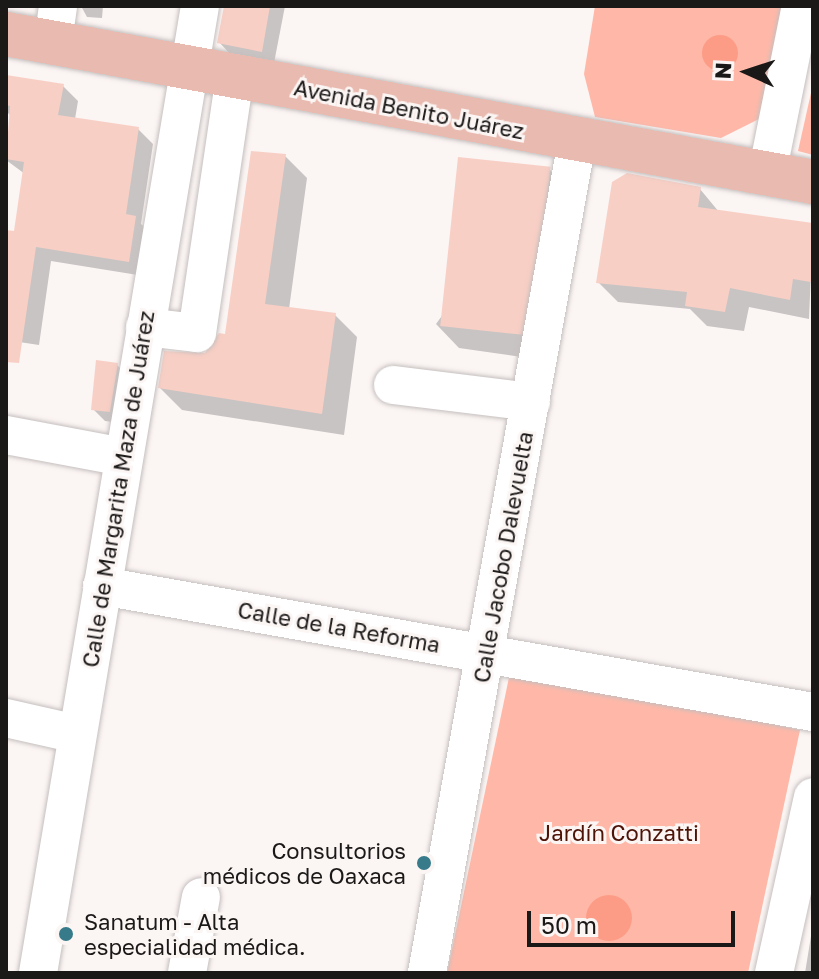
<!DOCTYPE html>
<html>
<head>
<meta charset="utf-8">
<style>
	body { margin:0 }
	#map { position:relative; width:819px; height:979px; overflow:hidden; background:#fbf5f4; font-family:"Golos Text",sans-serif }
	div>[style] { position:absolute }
	.green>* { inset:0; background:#ffb8a8 }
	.water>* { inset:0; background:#fd9c86 }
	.round { border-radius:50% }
	.shadow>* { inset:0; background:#0003 }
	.building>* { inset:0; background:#f8cfc5; transform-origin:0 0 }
	.roads { filter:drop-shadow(0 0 2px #c5bfbe) drop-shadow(0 0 2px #c5bfbe) }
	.minor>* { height:38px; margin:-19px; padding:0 19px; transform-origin:19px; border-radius:19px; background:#fff }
	.major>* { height:44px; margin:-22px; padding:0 22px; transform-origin:22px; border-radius:22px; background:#e9baaf }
	.dots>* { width:22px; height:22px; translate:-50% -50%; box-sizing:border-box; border:4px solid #fbf5f4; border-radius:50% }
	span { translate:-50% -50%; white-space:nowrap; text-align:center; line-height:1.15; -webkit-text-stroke:6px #fbf5f4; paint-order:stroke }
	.street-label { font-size:22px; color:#1b1918 }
	.park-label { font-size:22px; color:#4e1307 }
	.poi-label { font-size:22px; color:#1b1918 }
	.right { translate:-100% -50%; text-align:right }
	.left { translate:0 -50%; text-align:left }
	.frame { position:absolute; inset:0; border:8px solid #1b1918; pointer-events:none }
	.north { position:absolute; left:707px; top:32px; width:80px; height:80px; -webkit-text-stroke:6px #fbf5f4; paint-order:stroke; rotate:273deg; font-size:22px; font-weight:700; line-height:32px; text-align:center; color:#1b1918 }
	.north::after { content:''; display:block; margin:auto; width:28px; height:36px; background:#1b1918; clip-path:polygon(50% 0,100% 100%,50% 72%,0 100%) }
	.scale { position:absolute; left:527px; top:911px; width:208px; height:36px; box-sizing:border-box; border:4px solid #1b1918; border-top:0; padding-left:10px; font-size:24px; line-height:28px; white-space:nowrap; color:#1b1918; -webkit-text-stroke:6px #fbf5f4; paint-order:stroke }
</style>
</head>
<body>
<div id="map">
	<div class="green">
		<div style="clip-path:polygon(595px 6px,786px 6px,765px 116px,721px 138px,595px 117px,584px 74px)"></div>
		<div style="clip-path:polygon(813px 84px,813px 155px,798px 151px)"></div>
		<div style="clip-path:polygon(511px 668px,800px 730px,748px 973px,447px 973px)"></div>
	</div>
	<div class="water">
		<div class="round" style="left:702px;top:35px;width:36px;height:36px"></div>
		<div class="round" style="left:586px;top:895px;width:46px;height:46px"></div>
	</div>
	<div class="shadow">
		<div style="clip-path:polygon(81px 6px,103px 6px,102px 18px,87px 17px)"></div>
		<div style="clip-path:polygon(227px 6px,285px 6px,274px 63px,231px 55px,219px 42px)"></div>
		<div style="clip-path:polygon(6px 77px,63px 86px,78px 101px,75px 119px,138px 129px,153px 144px,141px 224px,151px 233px,144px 276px,51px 261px,39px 345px,6px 340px,6px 232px,16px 233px,25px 174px,6px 160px,11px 116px,6px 111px)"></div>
		<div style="clip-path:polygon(285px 156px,307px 178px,289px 309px,335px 315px,357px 337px,344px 435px,182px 410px,160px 388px,227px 336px)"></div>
		<div style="clip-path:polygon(549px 169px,572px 193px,542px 360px,459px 348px,436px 324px)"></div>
		<div style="clip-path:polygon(700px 189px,719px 212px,813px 225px,809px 319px,749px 307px,744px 331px,707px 326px,690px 309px,618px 302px,598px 282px)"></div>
		<div style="clip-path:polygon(117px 365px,129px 377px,122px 423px,105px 421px,93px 409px)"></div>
		<div style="clip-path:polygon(811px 936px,813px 973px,805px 973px)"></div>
	</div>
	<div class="building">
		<div style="clip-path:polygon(224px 6px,270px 6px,262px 52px,217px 43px)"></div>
		<div style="clip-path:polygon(6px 75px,64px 84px,58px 115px,139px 127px,126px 214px,136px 216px,129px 262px,36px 247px,19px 363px,6px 362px,6px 230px,14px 231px,24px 162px,6px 159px,10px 106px,6px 105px)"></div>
		<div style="clip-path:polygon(251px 151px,286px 154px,265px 304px,336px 313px,322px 414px,158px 388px,164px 351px,205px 353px,219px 333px,225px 334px)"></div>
		<div style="left:458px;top:157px;width:93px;height:170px;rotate:6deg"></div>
		<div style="clip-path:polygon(627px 173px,701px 187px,698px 207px,813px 223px,811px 282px,793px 279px,790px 300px,730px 288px,725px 312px,685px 306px,687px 292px,596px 283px,612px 182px)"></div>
		<div style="clip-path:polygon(96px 360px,118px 363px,110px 412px,91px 410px)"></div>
	</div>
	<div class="roads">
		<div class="minor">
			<div style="left:53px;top:42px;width:36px;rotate:-82deg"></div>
			<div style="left:767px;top:174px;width:171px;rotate:-78.6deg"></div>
			<div style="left:145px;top:327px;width:52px;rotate:6.6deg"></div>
			<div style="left:197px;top:333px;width:260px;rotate:-81.6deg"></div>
			<div style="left:393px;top:385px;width:139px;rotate:7deg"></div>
			<div style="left:6px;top:435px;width:119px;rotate:10.6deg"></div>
			<div style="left:102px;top:586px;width:722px;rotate:10.05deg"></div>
			<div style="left:6px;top:718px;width:73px;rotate:12.7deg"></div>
			<div style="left:38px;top:973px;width:980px;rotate:-80.49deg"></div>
			<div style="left:187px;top:973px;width:77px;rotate:-79.6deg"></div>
			<div style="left:427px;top:973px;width:845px;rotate:-79.78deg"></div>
			<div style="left:774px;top:973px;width:180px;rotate:-77.5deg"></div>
		</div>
		<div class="major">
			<div style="left:6px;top:34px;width:820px;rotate:10.39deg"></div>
		</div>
	</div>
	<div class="dots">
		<div style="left:424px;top:863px;background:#377b8a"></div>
		<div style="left:66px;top:934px;background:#377b8a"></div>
	</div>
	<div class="street-label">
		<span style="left:409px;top:109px;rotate:11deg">Avenida Benito Juárez</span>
		<span style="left:118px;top:489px;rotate:-81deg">Calle de Margarita Maza de Juárez</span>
		<span style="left:503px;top:557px;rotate:-80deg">Calle Jacobo Dalevuelta</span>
		<span style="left:339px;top:627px;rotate:10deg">Calle de la Reforma</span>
	</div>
	<div class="park-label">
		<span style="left:619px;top:833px">Jardín Conzatti</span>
	</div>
	<div class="poi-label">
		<span class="right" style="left:406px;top:863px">Consultorios<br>médicos de Oaxaca</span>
		<span class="left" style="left:84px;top:934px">Sanatum - Alta<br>especialidad médica.</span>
	</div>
	<div class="frame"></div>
	<div class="north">N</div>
	<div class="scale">50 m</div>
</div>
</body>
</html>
